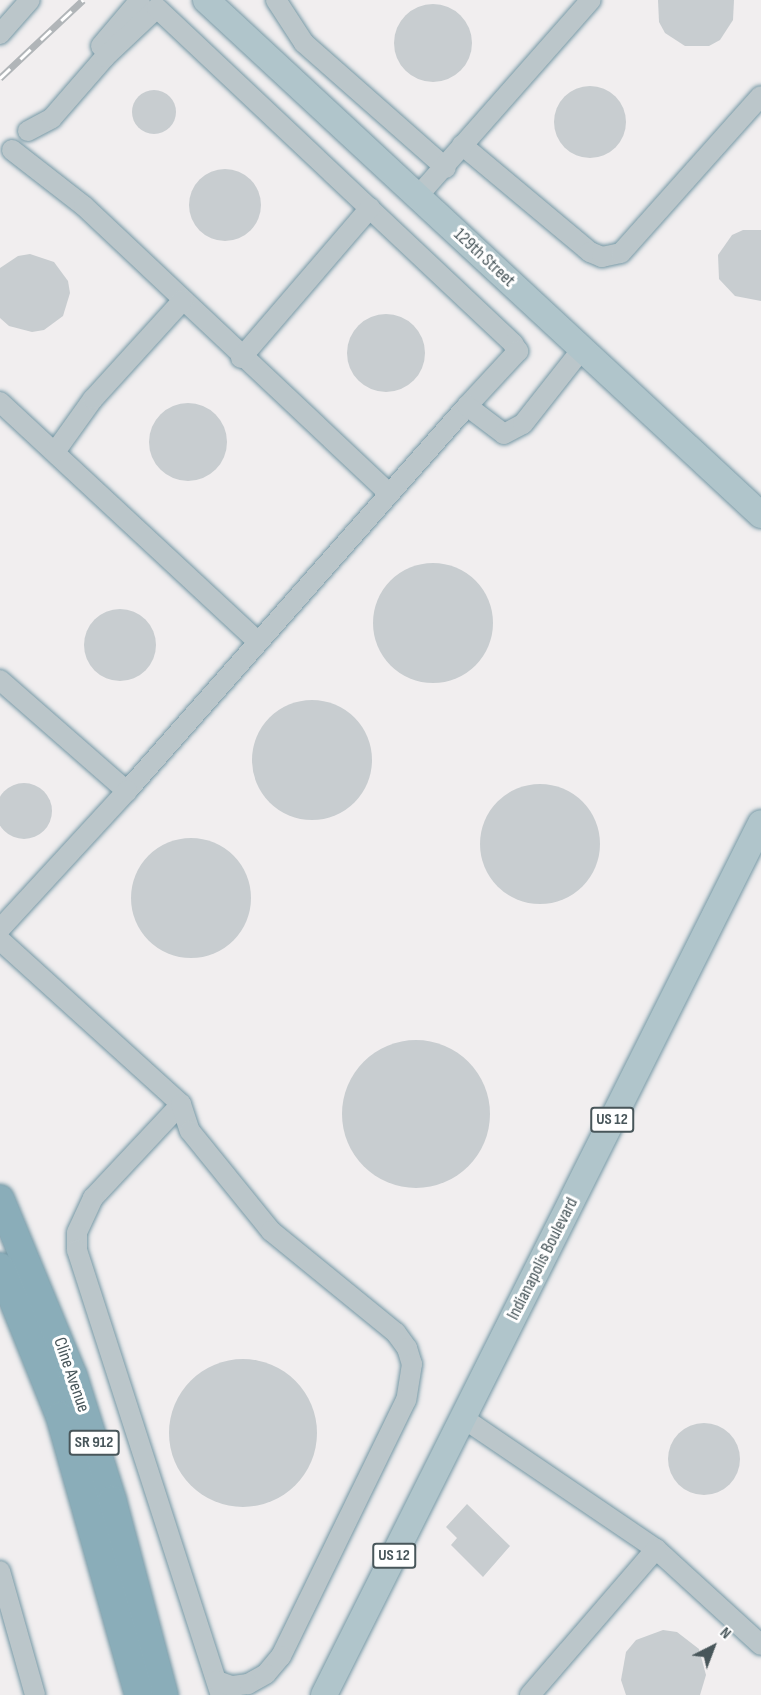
<!DOCTYPE html>
<html>
<head>
<meta charset="utf-8">
<style>
	body { margin:0 }
	#map { position:relative; width:761px; height:1695px; overflow:hidden; background:#f1eeef; font-family:"Sofia Sans Condensed",sans-serif }
	div>[style] { position:absolute }
	.building>* { inset:0; background:#c8cdd0 }
	.round { border-radius:50% }
	.roads { filter:drop-shadow(0 0 2px #7598a5) drop-shadow(0 0 2px #7598a5) }
	.minor>* { height:20px; margin:-10px; padding:0 10px; transform-origin:10px; border-radius:10px; background:#bbc6ca }
	.major>* { height:26px; margin:-13px; padding:0 13px; transform-origin:13px; border-radius:13px; background:#b0c5cb }
	.highway>* { height:28px; margin:-14px; padding:0 14px; transform-origin:14px; border-radius:14px; background:#8aadb9 }
	.rail>* { height:7px; margin-top:-3.5px; transform-origin:0; background:repeating-linear-gradient(90deg,#fff 0 14px,#b1b5b8 0 28px); box-sizing:border-box; border-block:2px solid #b1b5b8 }
	span { translate:-50% -50%; white-space:nowrap; text-align:center; line-height:1.15; -webkit-text-stroke:6px #fff; paint-order:stroke }
	.shield-label span { padding:2px 4px; background:#fff; border:2px solid; border-radius:4px; -webkit-text-stroke-width:0 }
	.shield-label { font-size:16px; color:#48565a; font-weight:700 }
	.street-label { font-size:18px; color:#48565a }
	.north { position:absolute; left:683px; top:1617px; width:60px; height:60px; -webkit-text-stroke:4px #fff; paint-order:stroke; rotate:42deg; font-size:16px; font-weight:700; line-height:24px; text-align:center; color:#48565a }
	.north::after { content:''; display:block; margin:auto; width:21px; height:27px; background:#48565a; clip-path:polygon(50% 0,100% 100%,50% 72%,0 100%) }
</style>
</head>
<body>
<div id="map">
	<div class="building">
		<div style="clip-path:polygon(658px 0,734px 0,733px 20px,720px 40px,709px 46px,685px 46px,665px 33px,659px 22px)"></div>
		<div class="round" style="left:394px;top:4px;width:78px;height:78px"></div>
		<div class="round" style="left:554px;top:86px;width:72px;height:72px"></div>
		<div class="round" style="left:132px;top:90px;width:44px;height:44px"></div>
		<div class="round" style="left:189px;top:169px;width:72px;height:72px"></div>
		<div style="clip-path:polygon(743px 230px,761px 230px,761px 301px,735px 296px,719px 279px,718px 255px,732px 235px)"></div>
		<div style="clip-path:polygon(30px 254px,54px 262px,68px 281px,70px 293px,63px 316px,44px 330px,32px 332px,9px 326px,0 318px,0 268px,18px 256px)"></div>
		<div class="round" style="left:347px;top:314px;width:78px;height:78px"></div>
		<div class="round" style="left:149px;top:403px;width:78px;height:78px"></div>
		<div class="round" style="left:373px;top:563px;width:120px;height:120px"></div>
		<div class="round" style="left:84px;top:609px;width:72px;height:72px"></div>
		<div class="round" style="left:252px;top:700px;width:120px;height:120px"></div>
		<div class="round" style="left:-4px;top:783px;width:56px;height:56px"></div>
		<div class="round" style="left:480px;top:784px;width:120px;height:120px"></div>
		<div class="round" style="left:131px;top:838px;width:120px;height:120px"></div>
		<div class="round" style="left:342px;top:1040px;width:148px;height:148px"></div>
		<div class="round" style="left:169px;top:1359px;width:148px;height:148px"></div>
		<div class="round" style="left:668px;top:1423px;width:72px;height:72px"></div>
		<div style="clip-path:polygon(467px 1504px,510px 1546px,483px 1577px,451px 1545px,457px 1538px,446px 1527px)"></div>
		<div style="clip-path:polygon(663px 1630px,677px 1632px,699px 1649px,706px 1675px,700px 1695px,626px 1695px,621px 1680px,626px 1652px,636px 1640px)"></div>
	</div>
	<div class="roads">
		<div class="minor">
			<div style="left:276px;top:0;width:51px;rotate:56.9deg"></div>
			<div style="left:304px;top:43px;width:189px;rotate:41.4deg"></div>
			<div style="left:0;top:34px;width:45px;rotate:-48.6deg"></div>
			<div style="left:101px;top:46px;width:60px;rotate:-49.7deg"></div>
			<div style="left:28px;top:131px;width:27px;rotate:-28deg"></div>
			<div style="left:52px;top:118px;width:81px;rotate:-49deg"></div>
			<div style="left:105px;top:57px;width:71px;rotate:-43.3deg"></div>
			<div style="left:157px;top:8px;width:490px;rotate:43.3deg"></div>
			<div style="left:513px;top:344px;width:9px;rotate:54deg"></div>
			<div style="left:518px;top:351px;width:75px;rotate:132.8deg"></div>
			<div style="left:462px;top:145px;width:167px;rotate:39.9deg"></div>
			<div style="left:590px;top:252px;width:13px;rotate:23deg"></div>
			<div style="left:602px;top:257px;width:19px;rotate:-12deg"></div>
			<div style="left:621px;top:253px;width:210px;rotate:-48.3deg"></div>
			<div style="left:12px;top:150px;width:91px;rotate:37.9deg"></div>
			<div style="left:84px;top:206px;width:419px;rotate:43.3deg"></div>
			<div style="left:418px;top:196px;width:261px;rotate:-48.6deg"></div>
			<div style="left:241px;top:358px;width:198px;rotate:-49.3deg"></div>
			<div style="left:0;top:402px;width:352px;rotate:42.9deg"></div>
			<div style="left:55px;top:452px;width:65px;rotate:-54.4deg"></div>
			<div style="left:93px;top:399px;width:134px;rotate:-47.7deg"></div>
			<div style="left:0;top:680px;width:169px;rotate:41.2deg"></div>
			<div style="left:127px;top:791px;width:514px;rotate:-48.55deg"></div>
			<div style="left:467px;top:406px;width:46px;rotate:37.1deg"></div>
			<div style="left:504px;top:434px;width:21px;rotate:-28deg"></div>
			<div style="left:523px;top:424px;width:95px;rotate:-51.8deg"></div>
			<div style="left:0;top:929px;width:188px;rotate:-47.4deg"></div>
			<div style="left:0;top:940px;width:244px;rotate:42.2deg"></div>
			<div style="left:181px;top:1104px;width:129px;rotate:133.1deg"></div>
			<div style="left:93px;top:1198px;width:38px;rotate:115deg"></div>
			<div style="left:77px;top:1233px;width:17px;rotate:90deg"></div>
			<div style="left:77px;top:1250px;width:468px;rotate:72.1deg"></div>
			<div style="left:181px;top:1104px;width:28px;rotate:72deg"></div>
			<div style="left:190px;top:1131px;width:129px;rotate:51deg"></div>
			<div style="left:271px;top:1231px;width:161px;rotate:39.2deg"></div>
			<div style="left:396px;top:1333px;width:19px;rotate:54deg"></div>
			<div style="left:407px;top:1348px;width:17px;rotate:73deg"></div>
			<div style="left:412px;top:1364px;width:36px;rotate:99deg"></div>
			<div style="left:406px;top:1400px;width:285px;rotate:116deg"></div>
			<div style="left:281px;top:1656px;width:23px;rotate:130deg"></div>
			<div style="left:266px;top:1674px;width:21px;rotate:151deg"></div>
			<div style="left:248px;top:1684px;width:17px;rotate:173deg"></div>
			<div style="left:231px;top:1686px;width:15px;rotate:-160deg"></div>
			<div style="left:463px;top:1418px;width:233px;rotate:34.2deg"></div>
			<div style="left:656px;top:1549px;width:142px;rotate:42.4deg"></div>
			<div style="left:0;top:1571px;width:129px;rotate:74.2deg"></div>
			<div style="left:530px;top:1695px;width:193px;rotate:-49.2deg"></div>
		</div>
		<div class="major">
			<div style="left:206px;top:0;width:757px;rotate:42.86deg"></div>
			<div style="left:324px;top:1695px;width:975px;rotate:-63.38deg"></div>
		</div>
		<div class="highway">
			<div style="left:0;top:1199px;width:191px;rotate:67.6deg"></div>
			<div style="left:73px;top:1376px;width:130px;rotate:72.5deg"></div>
			<div style="left:112px;top:1500px;width:202px;rotate:75.1deg"></div>
			<div style="left:0;top:1267px;width:161px;rotate:68.1deg"></div>
			<div style="left:60px;top:1416px;width:290px;rotate:74.2deg"></div>
		</div>
	</div>
	<div class="rail">
		<div style="left:0;top:78px;width:114px;rotate:-43.2deg"></div>
	</div>
	<div class="shield-label">
		<span style="left:612px;top:1120px">US 12</span>
		<span style="left:94px;top:1443px">SR 912</span>
		<span style="left:394px;top:1556px">US 12</span>
	</div>
	<div class="street-label">
		<span style="left:484px;top:258px;rotate:43deg">129th Street</span>
		<span style="left:543px;top:1259px;rotate:-63deg">Indianapolis Boulevard</span>
		<span style="left:71px;top:1375px;rotate:71deg">Cline Avenue</span>
	</div>
	<div class="north">N</div>
</div>
</body>
</html>
